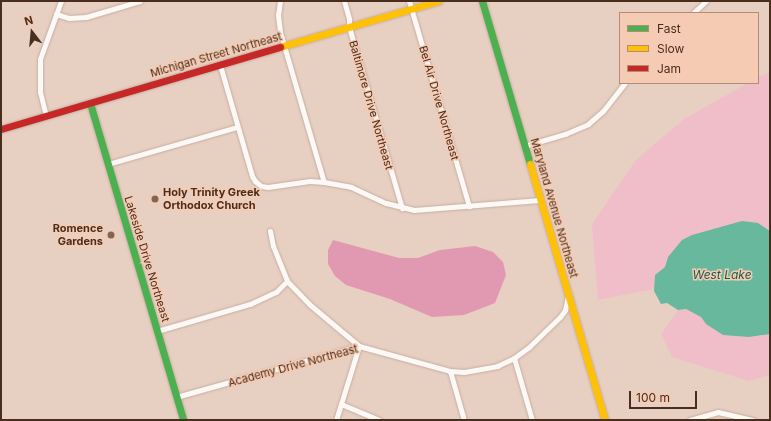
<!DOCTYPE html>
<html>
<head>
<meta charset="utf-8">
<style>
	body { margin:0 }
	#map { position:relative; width:771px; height:421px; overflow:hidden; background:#e7cfc2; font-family:Inter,sans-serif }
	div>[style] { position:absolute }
	.green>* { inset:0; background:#efbec9 }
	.forest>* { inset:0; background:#e099b0 }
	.water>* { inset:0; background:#67b89d }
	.roads { filter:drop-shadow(0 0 1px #c5aea0) drop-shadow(0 0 1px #c5aea0) }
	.street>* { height:5px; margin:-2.5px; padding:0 2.5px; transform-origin:2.5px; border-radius:2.5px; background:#fbf8f6 }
	.fast>* { height:7px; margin:-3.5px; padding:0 3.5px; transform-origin:3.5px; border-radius:3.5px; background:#4caf50 }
	.slow>* { height:7px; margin:-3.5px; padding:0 3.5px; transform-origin:3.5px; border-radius:3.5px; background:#ffc107 }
	.jam>* { height:7px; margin:-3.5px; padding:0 3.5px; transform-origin:3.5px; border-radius:3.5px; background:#c62828 }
	.dots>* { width:11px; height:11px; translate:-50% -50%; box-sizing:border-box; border:2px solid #f6cbb3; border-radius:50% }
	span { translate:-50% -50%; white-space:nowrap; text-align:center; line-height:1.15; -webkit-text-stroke:3px #f6cbb3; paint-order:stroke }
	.street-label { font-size:11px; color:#492d1d }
	.poi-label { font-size:11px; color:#492d1d; font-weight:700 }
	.left { translate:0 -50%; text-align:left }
	.right { translate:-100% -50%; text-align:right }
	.water-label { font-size:12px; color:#185a48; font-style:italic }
	.frame { position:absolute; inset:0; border:2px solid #492d1d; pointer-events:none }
	.legend { position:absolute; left:619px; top:12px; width:140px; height:72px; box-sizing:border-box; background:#f6cbb3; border:1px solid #b18c77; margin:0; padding:5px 7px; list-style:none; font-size:12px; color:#492d1d }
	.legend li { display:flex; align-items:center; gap:8px; height:20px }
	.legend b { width:20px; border:1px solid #b18c77 }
	.north { position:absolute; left:12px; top:12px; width:40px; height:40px; -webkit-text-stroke:3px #f6cbb3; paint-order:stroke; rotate:344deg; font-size:11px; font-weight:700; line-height:16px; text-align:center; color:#492d1d }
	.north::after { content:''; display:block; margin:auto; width:14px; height:18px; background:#492d1d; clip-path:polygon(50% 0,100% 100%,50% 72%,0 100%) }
	.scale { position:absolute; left:629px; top:391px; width:68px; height:18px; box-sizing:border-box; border:2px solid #492d1d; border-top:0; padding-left:5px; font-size:12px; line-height:14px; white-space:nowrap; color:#492d1d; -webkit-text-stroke:3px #f6cbb3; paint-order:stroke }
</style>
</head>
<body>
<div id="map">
	<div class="green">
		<div style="clip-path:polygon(770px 72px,770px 231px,758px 223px,682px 240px,668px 257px,665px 267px,655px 275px,654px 289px,598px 300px,592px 224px,636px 160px,684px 119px,748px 83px,758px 83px,758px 77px)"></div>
		<div style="clip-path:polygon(686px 309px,701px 317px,706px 324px,749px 337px,770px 334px,770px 375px,749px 381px,672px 357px,661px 334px,678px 310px)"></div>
	</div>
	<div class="forest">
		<div style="clip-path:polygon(333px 240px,399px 258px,418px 258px,440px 250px,475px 246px,493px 252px,503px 262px,506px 275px,495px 303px,464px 315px,432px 317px,390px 299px,346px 285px,335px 276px,328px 264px,328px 250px)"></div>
	</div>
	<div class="water">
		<div style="clip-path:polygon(742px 221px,758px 223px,770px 231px,770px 334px,749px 337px,723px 335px,706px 324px,701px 317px,686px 309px,678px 310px,667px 303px,661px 304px,654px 291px,655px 275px,665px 267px,668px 257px,682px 240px,692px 235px)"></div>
	</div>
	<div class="roads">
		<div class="street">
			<div style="left:280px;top:1px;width:14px;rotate:98deg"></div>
			<div style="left:278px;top:15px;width:17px;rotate:83deg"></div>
			<div style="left:280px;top:32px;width:156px;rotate:73.7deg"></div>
			<div style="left:344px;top:1px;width:19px;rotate:74deg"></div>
			<div style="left:349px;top:19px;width:8px;rotate:90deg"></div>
			<div style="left:349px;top:27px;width:189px;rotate:73.7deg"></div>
			<div style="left:409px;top:1px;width:214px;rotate:73.7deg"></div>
			<div style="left:693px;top:13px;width:18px;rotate:-43deg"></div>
			<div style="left:56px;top:14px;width:14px;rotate:17deg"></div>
			<div style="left:69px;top:18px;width:17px;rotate:-3deg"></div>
			<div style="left:86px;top:17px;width:56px;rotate:-16.5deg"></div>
			<div style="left:220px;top:65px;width:116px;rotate:73.9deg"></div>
			<div style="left:252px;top:176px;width:6px;rotate:59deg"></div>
			<div style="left:255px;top:181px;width:8px;rotate:40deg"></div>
			<div style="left:261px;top:186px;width:7px;rotate:8deg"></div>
			<div style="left:268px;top:187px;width:42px;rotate:-8.1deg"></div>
			<div style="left:310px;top:181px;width:14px;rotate:4deg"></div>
			<div style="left:324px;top:182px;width:27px;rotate:10deg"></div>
			<div style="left:351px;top:187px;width:38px;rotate:25deg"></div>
			<div style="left:386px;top:203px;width:29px;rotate:14deg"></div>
			<div style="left:414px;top:210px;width:126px;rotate:-4.5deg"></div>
			<div style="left:46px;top:116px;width:25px;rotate:-104deg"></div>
			<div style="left:40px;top:92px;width:33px;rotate:-90deg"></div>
			<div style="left:40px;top:59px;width:62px;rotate:-70.1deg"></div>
			<div style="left:524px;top:146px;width:43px;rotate:-16.3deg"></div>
			<div style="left:565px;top:134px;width:25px;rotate:-23deg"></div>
			<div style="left:588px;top:124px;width:20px;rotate:-41deg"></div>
			<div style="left:603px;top:111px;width:36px;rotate:-52deg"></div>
			<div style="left:108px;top:164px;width:134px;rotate:-16deg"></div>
			<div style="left:270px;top:231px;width:15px;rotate:79deg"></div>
			<div style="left:273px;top:246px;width:38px;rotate:68deg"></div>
			<div style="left:287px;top:281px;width:32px;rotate:46deg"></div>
			<div style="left:309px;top:304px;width:65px;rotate:40deg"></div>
			<div style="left:359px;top:346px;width:77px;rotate:107.3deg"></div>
			<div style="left:157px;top:331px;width:97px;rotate:-16.2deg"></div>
			<div style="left:250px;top:304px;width:29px;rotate:-25deg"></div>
			<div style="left:276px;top:292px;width:16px;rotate:-45deg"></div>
			<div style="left:514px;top:358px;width:65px;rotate:73.8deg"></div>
			<div style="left:450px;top:371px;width:51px;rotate:74.1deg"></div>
			<div style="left:176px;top:397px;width:190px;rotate:-15.6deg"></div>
			<div style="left:359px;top:346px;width:94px;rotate:15.4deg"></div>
			<div style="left:450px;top:371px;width:14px;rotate:4deg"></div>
			<div style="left:464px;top:372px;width:34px;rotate:-10deg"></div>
			<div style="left:497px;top:366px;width:19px;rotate:-25deg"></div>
			<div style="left:514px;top:358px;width:19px;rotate:-36deg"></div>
			<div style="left:529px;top:347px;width:43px;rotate:-44.1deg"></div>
			<div style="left:560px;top:317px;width:9px;rotate:-54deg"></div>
			<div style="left:565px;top:310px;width:14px;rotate:-78deg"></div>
			<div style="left:341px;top:404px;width:41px;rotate:22.8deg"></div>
			<div style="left:690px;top:420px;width:29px;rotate:-16deg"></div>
			<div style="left:718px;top:412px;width:36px;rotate:13deg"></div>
		</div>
		<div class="fast">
			<div style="left:482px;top:1px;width:170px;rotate:73.6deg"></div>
			<div style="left:90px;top:103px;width:330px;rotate:73.6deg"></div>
		</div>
		<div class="slow">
			<div style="left:280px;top:47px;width:165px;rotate:-16.2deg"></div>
			<div style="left:530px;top:164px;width:267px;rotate:73.7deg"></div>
		</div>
		<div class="jam">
			<div style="left:1px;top:129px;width:291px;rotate:-16.4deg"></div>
		</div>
	</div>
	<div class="dots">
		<div style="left:155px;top:199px;background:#806657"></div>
		<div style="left:111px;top:235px;background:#806657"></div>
	</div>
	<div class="street-label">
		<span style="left:216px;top:55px;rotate:-16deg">Michigan Street Northeast</span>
		<span style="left:439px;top:103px;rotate:74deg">Bel Air Drive Northeast</span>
		<span style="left:371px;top:105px;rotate:74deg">Baltimore Drive Northeast</span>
		<span style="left:554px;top:208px;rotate:74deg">Maryland Avenue Northeast</span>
		<span style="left:147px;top:259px;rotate:73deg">Lakeside Drive Northeast</span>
		<span style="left:293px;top:366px;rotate:-15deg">Academy Drive Northeast</span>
	</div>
	<div class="poi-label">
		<span class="left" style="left:163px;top:199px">Holy Trinity Greek<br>Orthodox Church</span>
		<span class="right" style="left:103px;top:235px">Romence<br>Gardens</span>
	</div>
	<div class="water-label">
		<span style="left:722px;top:275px">West Lake</span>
	</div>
	<div class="frame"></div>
	<ul class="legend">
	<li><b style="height:5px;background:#4caf50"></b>Fast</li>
	<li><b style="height:5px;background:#ffc107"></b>Slow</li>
	<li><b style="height:5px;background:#c62828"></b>Jam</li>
	</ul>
	<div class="north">N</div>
	<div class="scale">100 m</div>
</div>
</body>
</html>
